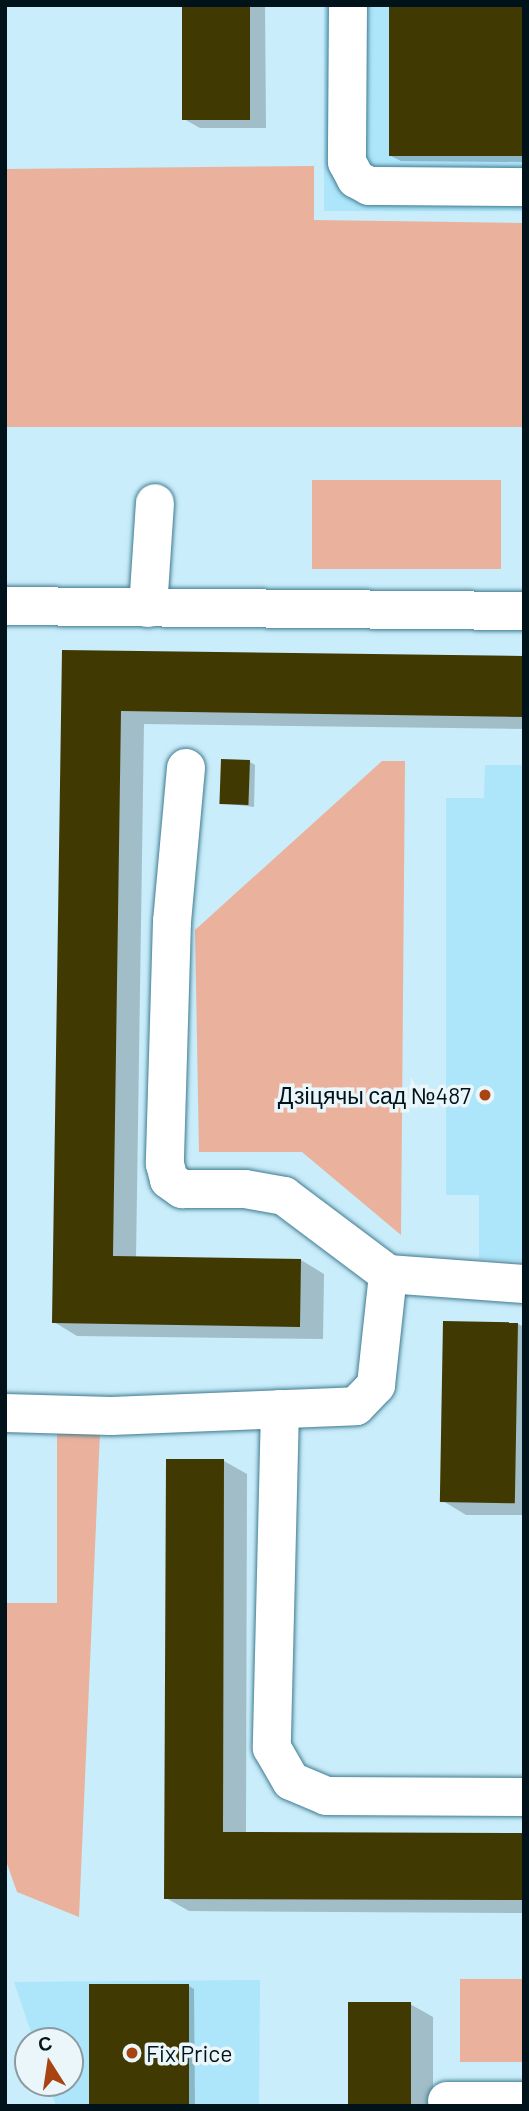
<!DOCTYPE html>
<html>
<head>
<meta charset="utf-8">
<style>
	body { margin:0 }
	#map { position:relative; width:529px; height:2111px; overflow:hidden; background:#c9edfa; font-family:Barlow,sans-serif }
	div>[style] { position:absolute }
	.built>* { inset:0; background:#ade5fa; transform-origin:0 0 }
	.green>* { inset:0; background:#eab29c; transform-origin:0 0 }
	.shadow>* { inset:0; background:#0003 }
	.building>* { inset:0; background:#403902; transform-origin:0 0 }
	.roads { filter:drop-shadow(0 0 2px #407b90) drop-shadow(0 0 2px #407b90) }
	.minor>* { height:38px; margin:-19px; padding:0 19px; transform-origin:19px; border-radius:19px; background:#fff }
	.dots>* { width:19px; height:19px; translate:-50% -50%; box-sizing:border-box; border:4px solid #eaf6fa; border-radius:50% }
	span { translate:-50% -50%; white-space:nowrap; text-align:center; line-height:1.15; -webkit-text-stroke:7px #eaf6fa; paint-order:stroke }
	.poi-label { font-size:23px; color:#00121a }
	.right { translate:-100% -50%; text-align:right }
	.left { translate:0 -50%; text-align:left }
	.frame { position:absolute; inset:0; border:7px solid #00121a; pointer-events:none }
	.north { position:absolute; left:14px; top:2027px; width:70px; height:70px; box-sizing:border-box; background:#eaf6fa; border:2px solid #8c9ba0; border-radius:50%; rotate:348deg; font-size:19px; font-weight:700; line-height:28px; text-align:center; color:#00121a }
	.north::after { content:''; display:block; margin:auto; width:24px; height:32px; background:#a84411; clip-path:polygon(50% 0,100% 100%,50% 72%,0 100%) }
</style>
</head>
<body>
<div id="map">
	<div class="built">
		<div style="left:324px;top:5px;width:200px;height:206px"></div>
		<div style="clip-path:polygon(485px 765px,524px 765px,524px 1261px,479px 1259px,479px 1195px,446px 1195px,446px 798px,484px 798px)"></div>
		<div style="clip-path:polygon(260px 1980px,259px 2106px,56px 2106px,49px 2083px,70px 2083px,70px 2041px,34px 2041px,14px 1982px)"></div>
	</div>
	<div class="green">
		<div style="clip-path:polygon(314px 166px,314px 220px,524px 223px,524px 427px,5px 427px,5px 169px)"></div>
		<div style="left:312px;top:480px;width:189px;height:89px"></div>
		<div style="clip-path:polygon(382px 761px,405px 761px,401px 1235px,302px 1152px,199px 1152px,195px 930px)"></div>
		<div style="clip-path:polygon(57px 1430px,100px 1432px,79px 1917px,17px 1892px,5px 1858px,5px 1603px,57px 1603px)"></div>
		<div style="left:460px;top:1979px;width:64px;height:83px"></div>
	</div>
	<div class="shadow">
		<div style="clip-path:polygon(183px 5px,265px 5px,266px 128px,200px 128px,184px 119px)"></div>
		<div style="clip-path:polygon(524px 5px,524px 162px,401px 161px,389px 155px)"></div>
		<div style="clip-path:polygon(64px 652px,524px 658px,524px 729px,144px 724px,136px 1258px,301px 1260px,324px 1274px,323px 1339px,77px 1336px,54px 1322px)"></div>
		<div style="clip-path:polygon(250px 762px,255px 765px,254px 807px,222px 803px)"></div>
		<div style="clip-path:polygon(518px 1324px,524px 1327px,524px 1515px,466px 1515px,443px 1501px)"></div>
		<div style="clip-path:polygon(168px 1461px,224px 1461px,247px 1474px,246px 1834px,524px 1835px,524px 1913px,189px 1911px,166px 1898px)"></div>
		<div style="clip-path:polygon(189px 1986px,194px 1989px,195px 2106px,93px 2106px)"></div>
		<div style="clip-path:polygon(410px 2004px,433px 2017px,433px 2106px,349px 2106px)"></div>
	</div>
	<div class="building">
		<div style="left:182px;top:5px;width:68px;height:115px"></div>
		<div style="left:389px;top:5px;width:135px;height:151px"></div>
		<div style="clip-path:polygon(62px 650px,524px 656px,524px 717px,121px 711px,113px 1256px,301px 1259px,300px 1327px,52px 1323px)"></div>
		<div style="left:221px;top:759px;width:29px;height:45px;rotate:2deg"></div>
		<div style="left:443px;top:1321px;width:75px;height:181px;rotate:1deg"></div>
		<div style="clip-path:polygon(166px 1459px,224px 1459px,223px 1832px,524px 1833px,524px 1900px,164px 1899px)"></div>
		<div style="left:189px;top:1984px;width:122px;height:100px;rotate:90deg"></div>
		<div style="left:348px;top:2002px;width:63px;height:104px"></div>
	</div>
	<div class="roads">
		<div class="minor">
			<div style="left:348px;top:5px;width:157px;rotate:90.4deg"></div>
			<div style="left:347px;top:162px;width:19px;rotate:62deg"></div>
			<div style="left:356px;top:179px;width:15px;rotate:28deg"></div>
			<div style="left:369px;top:186px;width:155px;rotate:0.4deg"></div>
			<div style="left:5px;top:606px;width:519px;rotate:0.55deg"></div>
			<div style="left:148px;top:608px;width:105px;rotate:-86.2deg"></div>
			<div style="left:186px;top:768px;width:154px;rotate:95.2deg"></div>
			<div style="left:172px;top:921px;width:243px;rotate:91.7deg"></div>
			<div style="left:165px;top:1164px;width:16px;rotate:76deg"></div>
			<div style="left:169px;top:1180px;width:16px;rotate:35deg"></div>
			<div style="left:182px;top:1189px;width:63px"></div>
			<div style="left:245px;top:1189px;width:40px;rotate:10deg"></div>
			<div style="left:284px;top:1196px;width:130px;rotate:36.9deg"></div>
			<div style="left:388px;top:1274px;width:136px;rotate:4.2deg"></div>
			<div style="left:280px;top:1409px;width:339px;rotate:91.4deg"></div>
			<div style="left:272px;top:1748px;width:38px;rotate:60deg"></div>
			<div style="left:291px;top:1781px;width:38px;rotate:23deg"></div>
			<div style="left:326px;top:1796px;width:198px;rotate:0.3deg"></div>
			<div style="left:5px;top:1413px;width:106px;rotate:1.6deg"></div>
			<div style="left:111px;top:1416px;width:245px;rotate:-2.3deg"></div>
			<div style="left:356px;top:1406px;width:29px;rotate:-46deg"></div>
			<div style="left:376px;top:1385px;width:112px;rotate:-83.8deg"></div>
			<div style="left:447px;top:2101px;width:77px"></div>
		</div>
	</div>
	<div class="dots">
		<div style="left:485px;top:1095px;background:#a84411"></div>
		<div style="left:132px;top:2053px;background:#a84411"></div>
	</div>
	<div class="poi-label">
		<span class="right" style="left:471px;top:1095px">Дзіцячы сад №487</span>
		<span class="left" style="left:146px;top:2053px">Fix Price</span>
	</div>
	<div class="frame"></div>
	<div class="north">С</div>
</div>
</body>
</html>
